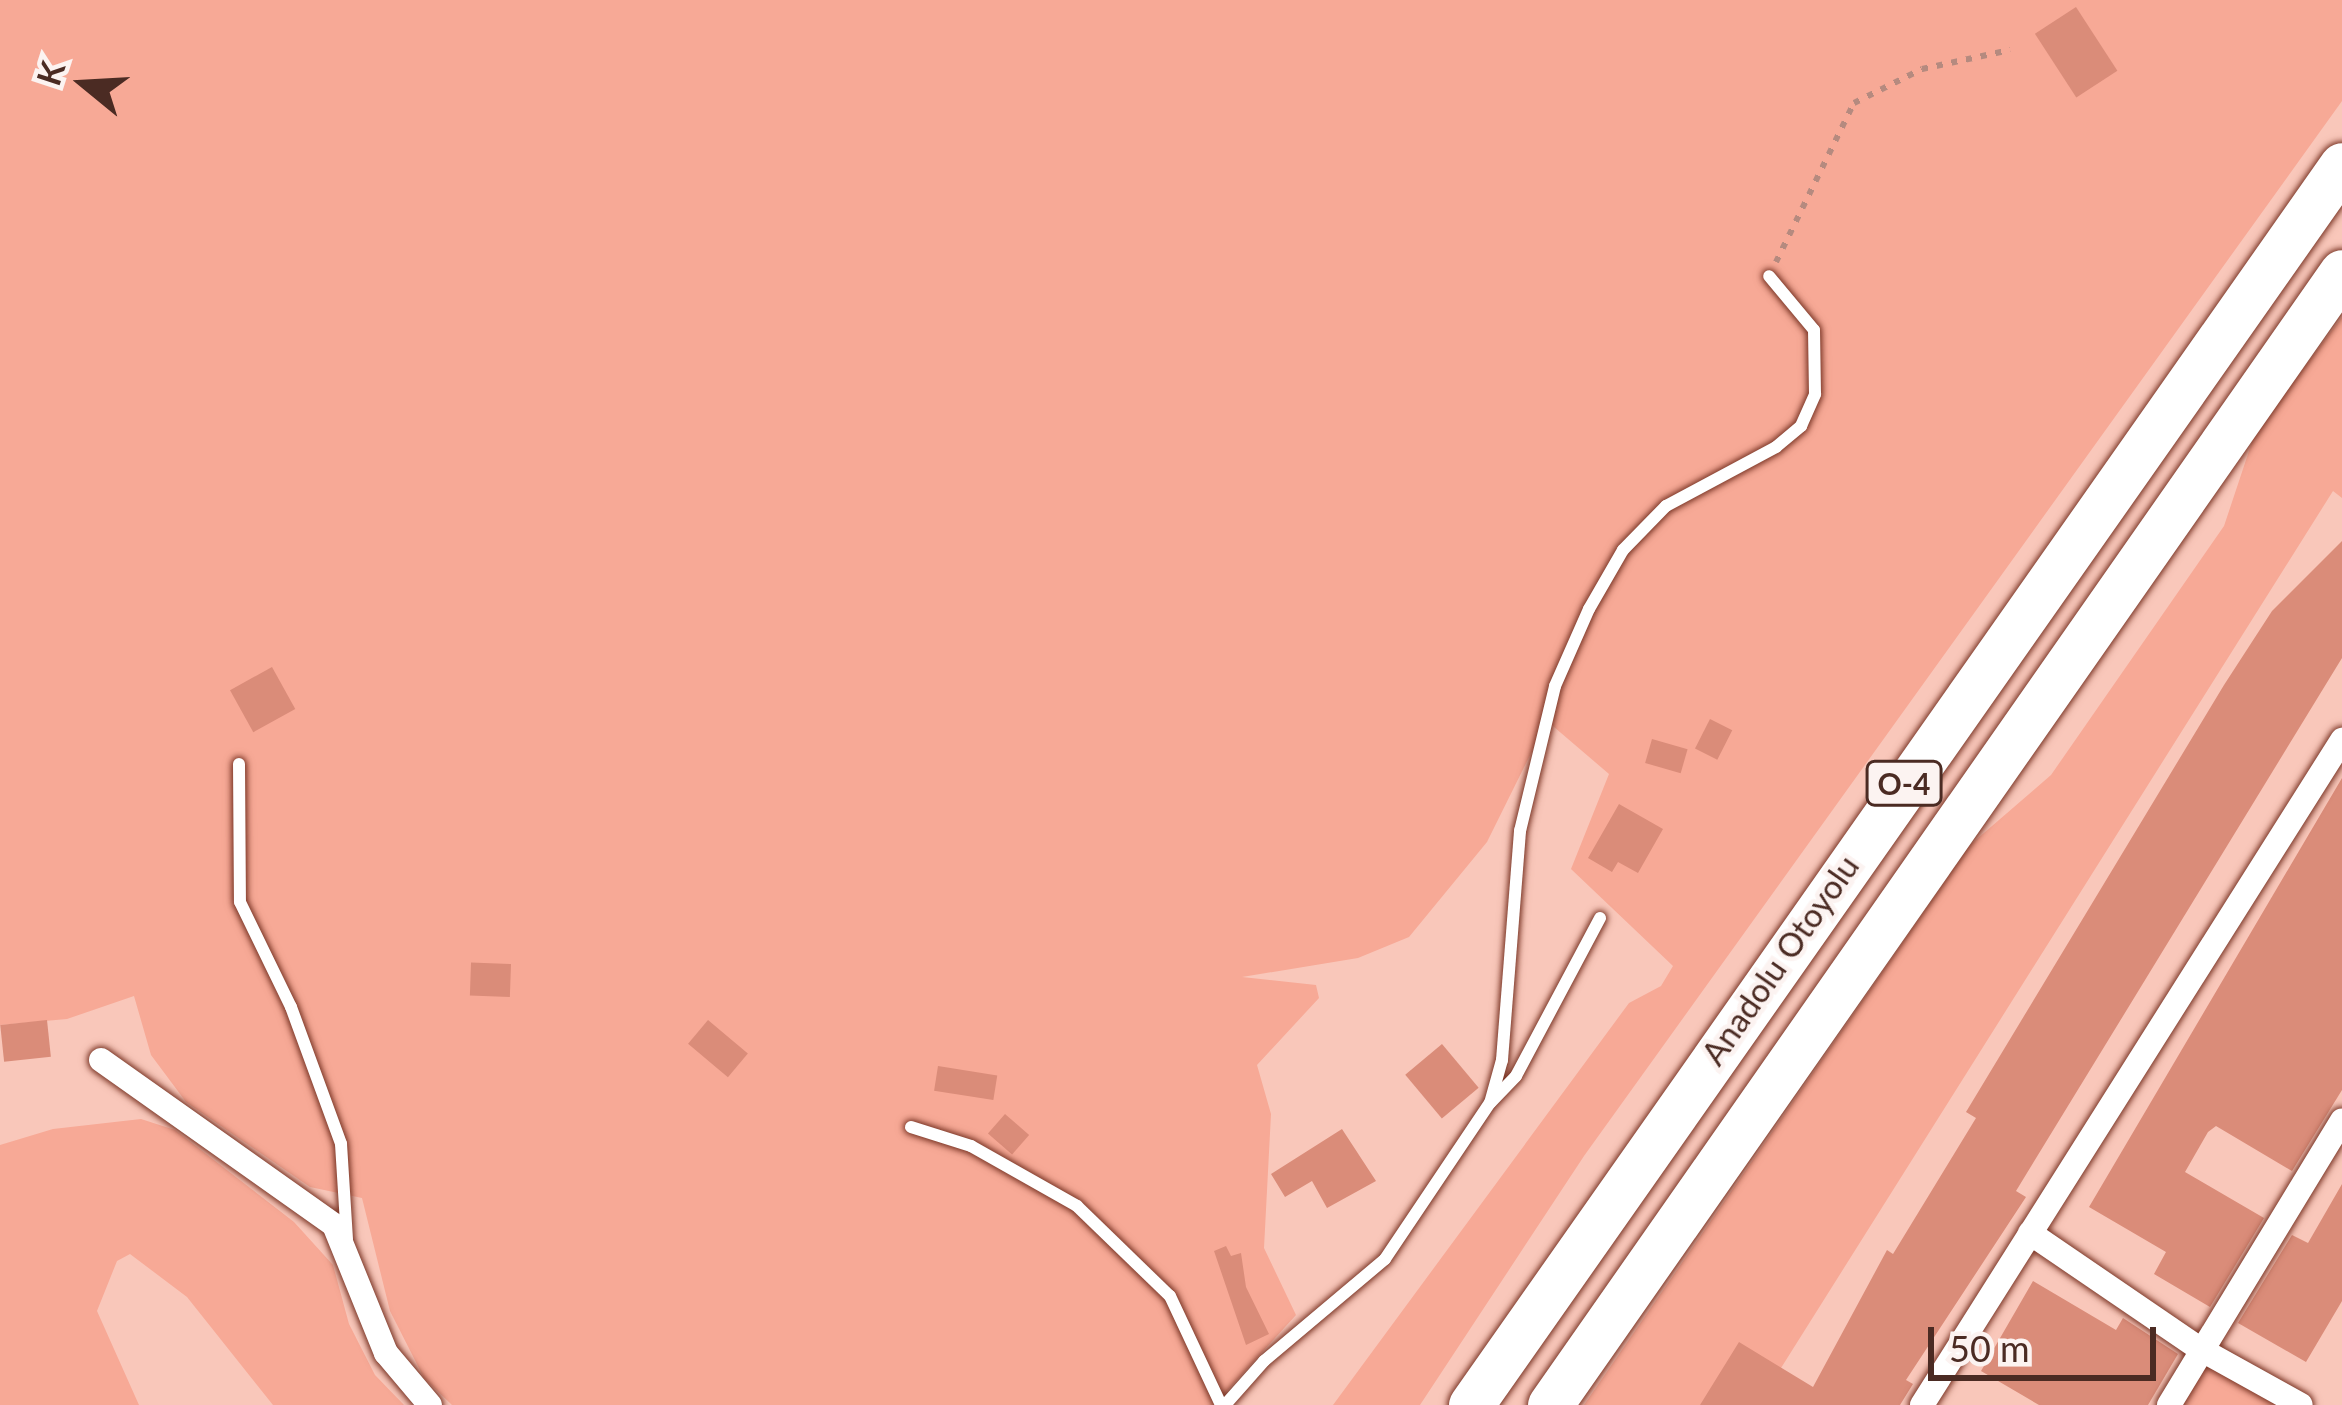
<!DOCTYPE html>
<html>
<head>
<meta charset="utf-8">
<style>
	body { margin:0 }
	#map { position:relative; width:2342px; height:1405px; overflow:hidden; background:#f9c7ba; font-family:Lato,sans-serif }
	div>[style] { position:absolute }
	.green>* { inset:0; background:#f7a996 }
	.building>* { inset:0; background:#da8c79; transform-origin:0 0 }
	.path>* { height:6px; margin-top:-3px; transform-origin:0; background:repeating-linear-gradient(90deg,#b58a7f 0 6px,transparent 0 15px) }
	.roads { filter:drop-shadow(0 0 3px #7b3626) drop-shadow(0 0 3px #7b3626) }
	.lane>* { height:12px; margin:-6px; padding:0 6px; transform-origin:6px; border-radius:6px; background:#fff }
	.street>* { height:24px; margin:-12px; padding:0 12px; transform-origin:12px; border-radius:12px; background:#fff }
	.highway>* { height:45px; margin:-22.5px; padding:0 22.5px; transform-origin:22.5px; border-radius:22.5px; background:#fff }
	span { translate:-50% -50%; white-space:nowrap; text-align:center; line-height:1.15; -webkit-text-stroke:9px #fcf3f1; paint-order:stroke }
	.shield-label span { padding:3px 9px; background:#fcf3f1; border:3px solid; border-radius:9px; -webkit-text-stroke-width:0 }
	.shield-label { font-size:30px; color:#4b2b23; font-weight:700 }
	.street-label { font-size:33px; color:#4b2b23 }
	.north { position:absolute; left:24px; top:24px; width:120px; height:120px; -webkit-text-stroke:9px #fcf3f1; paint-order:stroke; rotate:288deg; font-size:33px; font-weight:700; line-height:48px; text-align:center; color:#4b2b23 }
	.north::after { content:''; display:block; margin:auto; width:42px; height:54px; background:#4b2b23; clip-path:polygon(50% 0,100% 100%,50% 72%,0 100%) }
	.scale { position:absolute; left:1928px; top:1327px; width:228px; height:54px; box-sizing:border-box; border:6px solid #4b2b23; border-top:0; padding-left:15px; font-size:36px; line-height:42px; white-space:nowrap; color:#4b2b23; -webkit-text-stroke:9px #fcf3f1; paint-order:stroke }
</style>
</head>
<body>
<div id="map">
	<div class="green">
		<div style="clip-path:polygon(0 0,2342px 0,2342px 101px,1584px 1156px,1420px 1405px,1333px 1405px,1629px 1003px,1661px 986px,1673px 966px,1571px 869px,1609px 774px,1547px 721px,1487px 842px,1409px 937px,1358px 958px,1242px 977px,1316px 985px,1319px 998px,1257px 1065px,1271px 1114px,1264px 1248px,1296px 1315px,1214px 1405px,452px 1405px,424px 1378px,390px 1311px,362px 1198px,310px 1187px,186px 1102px,151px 1055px,134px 996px,67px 1019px,0 1025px)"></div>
		<div style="clip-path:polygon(2342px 317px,2342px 498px,2333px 491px,1781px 1368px,1700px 1405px,1584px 1405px,1970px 845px,2051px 775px,2224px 526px,2255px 433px)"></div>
		<div style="clip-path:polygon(141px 1119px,175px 1130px,294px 1222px,333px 1265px,349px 1324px,375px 1375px,404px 1405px,273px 1405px,187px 1297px,130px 1254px,117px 1261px,97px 1311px,139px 1405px,0 1405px,0 1145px,53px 1129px)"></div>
		<div style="clip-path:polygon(2200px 1349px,2301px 1405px,2169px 1405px)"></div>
	</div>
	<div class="building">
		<div style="left:2076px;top:7px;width:76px;height:49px;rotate:57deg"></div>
		<div style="clip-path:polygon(2342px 541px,2342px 658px,2016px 1191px,2026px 1197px,1906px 1380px,1913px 1384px,1900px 1405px,1700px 1405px,1739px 1342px,1813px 1387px,1887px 1250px,1893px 1254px,1976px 1118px,1966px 1112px,2224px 685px,2272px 611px)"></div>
		<div style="left:272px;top:667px;width:48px;height:48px;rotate:61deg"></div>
		<div style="left:1710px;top:719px;width:25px;height:33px;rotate:27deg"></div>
		<div style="left:1652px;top:739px;width:37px;height:25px;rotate:16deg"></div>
		<div style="clip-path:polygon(2342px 778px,2342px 1090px,2292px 1171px,2216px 1126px,2208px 1132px,2185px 1172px,2264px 1218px,2210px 1307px,2154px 1274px,2166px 1252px,2089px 1207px)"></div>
		<div style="clip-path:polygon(1619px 804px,1663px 829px,1638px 873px,1618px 862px,1612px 872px,1588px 858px)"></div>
		<div style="left:511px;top:964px;width:33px;height:40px;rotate:92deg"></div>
		<div style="left:47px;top:1020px;width:37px;height:47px;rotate:84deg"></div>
		<div style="left:708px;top:1020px;width:52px;height:31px;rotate:40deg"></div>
		<div style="left:1442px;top:1044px;width:57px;height:48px;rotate:50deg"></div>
		<div style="left:938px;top:1066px;width:60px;height:25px;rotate:9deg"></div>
		<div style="left:1005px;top:1114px;width:32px;height:26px;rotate:41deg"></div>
		<div style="clip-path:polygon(1342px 1129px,1376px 1181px,1327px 1208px,1312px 1181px,1285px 1197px,1271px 1174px)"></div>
		<div style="clip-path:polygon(2342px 1184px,2342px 1301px,2306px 1362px,2238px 1323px,2292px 1235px,2308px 1243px)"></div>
		<div style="clip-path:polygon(1226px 1246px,1231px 1256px,1241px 1253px,1246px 1287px,1269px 1334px,1246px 1345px,1214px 1251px)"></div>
		<div style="clip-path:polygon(2033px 1281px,2116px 1330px,2123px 1318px,2178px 1354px,2148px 1405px,2039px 1405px,1981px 1371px)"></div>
	</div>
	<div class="path">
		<div style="left:1776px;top:262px;width:177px;rotate:-63.9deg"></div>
		<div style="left:1854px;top:103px;width:76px;rotate:-26.6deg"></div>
		<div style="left:1922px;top:69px;width:90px;rotate:-12.2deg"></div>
	</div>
	<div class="roads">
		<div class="lane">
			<div style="left:239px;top:764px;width:138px;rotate:89.6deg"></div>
			<div style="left:240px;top:902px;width:117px;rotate:64.1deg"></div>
			<div style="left:291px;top:1007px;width:146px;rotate:69.9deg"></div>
			<div style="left:341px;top:1144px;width:95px;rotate:86.4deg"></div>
			<div style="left:1491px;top:1102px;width:36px;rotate:-46deg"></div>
			<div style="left:1516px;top:1076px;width:179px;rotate:-62deg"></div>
			<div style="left:911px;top:1127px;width:63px;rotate:17.6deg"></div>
			<div style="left:971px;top:1146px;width:122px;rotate:29.5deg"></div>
			<div style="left:1077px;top:1206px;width:129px;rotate:44.1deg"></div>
			<div style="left:1170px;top:1296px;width:120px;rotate:64.9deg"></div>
			<div style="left:1225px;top:1405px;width:59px;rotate:-48.4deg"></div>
			<div style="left:1264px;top:1361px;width:158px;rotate:-40.1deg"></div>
			<div style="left:1385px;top:1259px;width:188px;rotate:-56.1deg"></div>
			<div style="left:1490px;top:1103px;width:45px;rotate:-74.4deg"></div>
			<div style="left:1502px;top:1060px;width:230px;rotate:-85.5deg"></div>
			<div style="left:1520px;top:831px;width:149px;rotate:-76.4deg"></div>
			<div style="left:1555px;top:686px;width:84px;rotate:-66.2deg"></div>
			<div style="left:1589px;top:609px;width:68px;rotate:-60deg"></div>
			<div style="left:1623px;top:550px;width:62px;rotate:-45.7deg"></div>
			<div style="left:1666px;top:506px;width:125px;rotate:-28.2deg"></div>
			<div style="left:1776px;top:447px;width:33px;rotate:-40deg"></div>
			<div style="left:1801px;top:426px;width:35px;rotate:-66deg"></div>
			<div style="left:1815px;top:394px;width:64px;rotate:-90.9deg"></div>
			<div style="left:1814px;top:330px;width:70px;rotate:-129.8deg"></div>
		</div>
		<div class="street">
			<div style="left:101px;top:1060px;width:286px;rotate:35.3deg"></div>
			<div style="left:334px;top:1225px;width:138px;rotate:67.9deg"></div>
			<div style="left:386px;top:1353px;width:68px;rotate:49.8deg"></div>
			<div style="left:2030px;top:1233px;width:206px;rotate:34.3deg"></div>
			<div style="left:2200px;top:1349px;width:115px;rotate:29deg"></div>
			<div style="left:1922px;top:1405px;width:787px;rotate:-57.72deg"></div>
			<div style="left:2169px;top:1405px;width:333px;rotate:-58.7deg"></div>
		</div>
		<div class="highway">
			<div style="left:1471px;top:1405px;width:1515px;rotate:-54.92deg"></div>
			<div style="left:1550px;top:1405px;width:1382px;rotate:-55.05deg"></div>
		</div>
	</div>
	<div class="shield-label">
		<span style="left:1904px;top:783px">O-4</span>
	</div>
	<div class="street-label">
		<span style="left:1780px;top:960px;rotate:-55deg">Anadolu Otoyolu</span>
	</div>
	<div class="north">K</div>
	<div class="scale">50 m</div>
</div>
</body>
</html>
